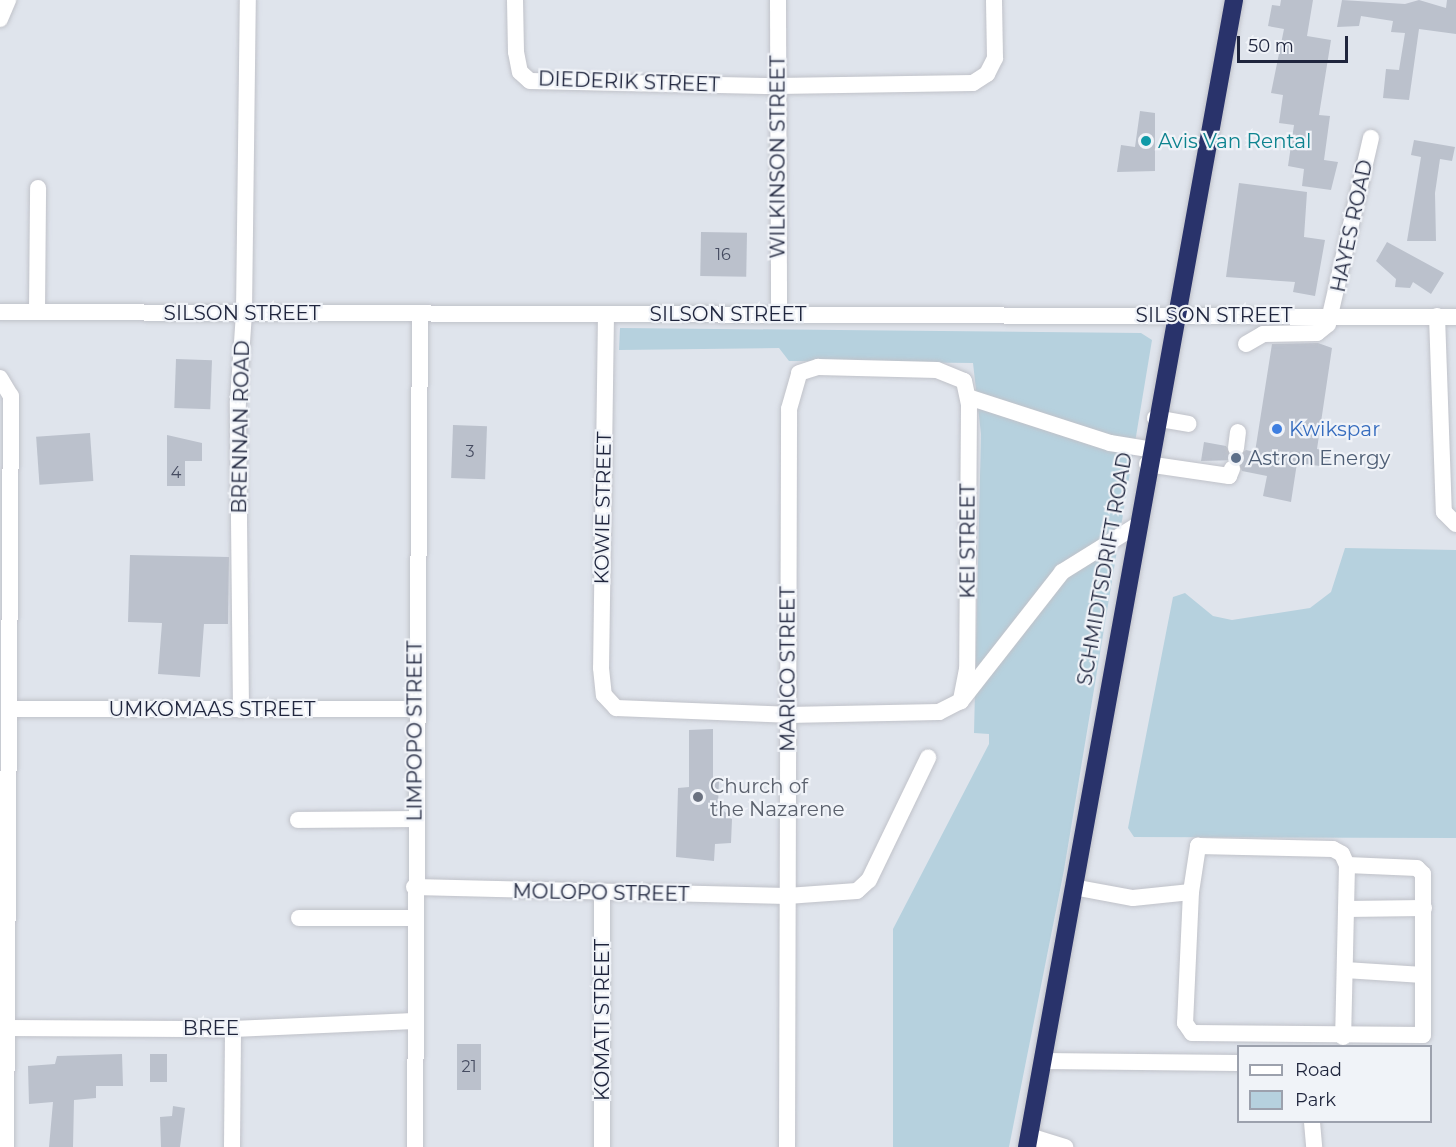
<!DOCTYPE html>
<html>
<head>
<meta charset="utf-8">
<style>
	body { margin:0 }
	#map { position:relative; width:1456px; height:1147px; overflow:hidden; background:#dfe4ec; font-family:Montserrat,sans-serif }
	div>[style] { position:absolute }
	.green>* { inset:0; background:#b6d1de }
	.building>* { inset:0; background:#bbc1cc; transform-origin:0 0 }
	.roads { filter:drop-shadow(0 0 2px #c0c2c9) drop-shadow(0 0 2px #c0c2c9) }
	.minor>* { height:16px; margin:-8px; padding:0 8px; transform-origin:8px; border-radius:8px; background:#fff }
	.highway>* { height:18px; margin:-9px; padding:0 9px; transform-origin:9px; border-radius:9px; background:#29336b }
	.dots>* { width:16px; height:16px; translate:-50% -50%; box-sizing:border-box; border:3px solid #f0f3f8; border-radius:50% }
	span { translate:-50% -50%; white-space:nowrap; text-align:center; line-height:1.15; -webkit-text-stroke:4.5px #f0f3f8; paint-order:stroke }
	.number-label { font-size:16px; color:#464c61 }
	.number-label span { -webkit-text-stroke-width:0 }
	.street-label { font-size:20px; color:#1f253d }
	.culture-label { font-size:20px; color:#0d838f }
	.left { translate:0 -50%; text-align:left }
	.shop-label { font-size:20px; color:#366cbe }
	.service-label { font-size:20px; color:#4e5e75 }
	.worship-label { font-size:20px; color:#5b616d }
	.legend { position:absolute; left:1237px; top:1045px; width:195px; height:78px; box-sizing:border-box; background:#f0f3f8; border:2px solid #9ca1ad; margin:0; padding:8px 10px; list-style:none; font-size:18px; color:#1f253d }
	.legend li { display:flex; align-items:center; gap:12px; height:30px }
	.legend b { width:30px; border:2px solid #9ca1ad }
	.scale { position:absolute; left:1237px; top:36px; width:111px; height:27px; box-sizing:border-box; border:3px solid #1f253d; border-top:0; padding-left:8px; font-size:18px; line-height:21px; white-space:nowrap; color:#1f253d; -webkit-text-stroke:4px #f0f3f8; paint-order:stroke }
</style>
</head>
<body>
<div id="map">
	<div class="green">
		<div style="clip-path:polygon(620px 328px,1141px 333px,1152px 340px,1064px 870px,1009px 1147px,893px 1147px,893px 929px,989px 744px,989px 734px,974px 733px,981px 434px,973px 363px,789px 361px,779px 348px,619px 350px)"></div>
		<div style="clip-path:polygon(1345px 548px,1456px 550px,1456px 838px,1134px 837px,1128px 828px,1173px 597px,1185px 593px,1213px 616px,1232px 620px,1310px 608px,1331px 592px)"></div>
	</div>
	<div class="building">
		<div style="clip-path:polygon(1281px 0,1313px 0,1307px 36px,1331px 40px,1319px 115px,1330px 116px,1324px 160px,1338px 162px,1331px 190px,1302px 186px,1304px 169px,1288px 166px,1294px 125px,1279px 123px,1283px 95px,1271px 93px,1284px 29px,1268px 26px,1272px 5px,1280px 6px)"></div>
		<div style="clip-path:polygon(1342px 0,1405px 4px,1419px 0,1446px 8px,1447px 0,1456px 0,1456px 34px,1419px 29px,1409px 100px,1383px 98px,1386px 69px,1399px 70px,1405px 33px,1391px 32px,1393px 21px,1361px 16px,1359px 26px,1337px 27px)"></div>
		<div style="clip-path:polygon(1140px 111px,1155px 113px,1155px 171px,1117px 172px,1121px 145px,1135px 147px)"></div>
		<div style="clip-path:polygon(1414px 140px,1455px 147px,1452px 161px,1440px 159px,1435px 193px,1436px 241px,1407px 241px,1421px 157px,1411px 155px)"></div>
		<div style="clip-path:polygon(1239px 183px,1307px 192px,1304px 237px,1325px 240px,1315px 296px,1293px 292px,1295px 282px,1226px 277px)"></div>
		<div style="left:701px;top:232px;width:46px;height:44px;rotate:1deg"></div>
		<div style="clip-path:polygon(1387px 242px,1444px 273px,1431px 294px,1413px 282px,1410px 288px,1395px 287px,1396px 279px,1376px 261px)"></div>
		<div style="clip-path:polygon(1318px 343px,1332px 348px,1317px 449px,1330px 452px,1328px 467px,1297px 463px,1291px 502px,1263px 496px,1267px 476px,1242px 471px,1237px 460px,1201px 461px,1204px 442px,1226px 446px,1234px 458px,1246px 450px,1255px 452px,1272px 344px)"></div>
		<div style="left:176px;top:359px;width:36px;height:49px;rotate:2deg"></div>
		<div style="left:453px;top:425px;width:34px;height:53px;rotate:2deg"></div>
		<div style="left:90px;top:433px;width:48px;height:54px;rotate:86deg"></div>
		<div style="clip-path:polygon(167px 435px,202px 443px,202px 461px,185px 461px,185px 486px,167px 486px)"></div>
		<div style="clip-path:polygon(130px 555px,229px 557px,228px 624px,204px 624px,200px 677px,158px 674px,162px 623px,128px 622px)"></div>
		<div style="clip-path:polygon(713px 729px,713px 781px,719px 781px,718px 805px,732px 819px,731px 843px,715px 844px,714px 861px,676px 857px,678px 788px,689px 787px,689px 730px)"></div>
		<div style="left:457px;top:1044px;width:24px;height:46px"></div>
		<div style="clip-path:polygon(122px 1054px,123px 1086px,96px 1086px,96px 1098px,74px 1100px,73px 1147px,49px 1147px,53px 1102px,29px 1104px,28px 1066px,55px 1064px,57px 1056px)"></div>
		<div style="left:150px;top:1054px;width:17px;height:28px"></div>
		<div style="clip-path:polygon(173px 1106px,185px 1108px,180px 1147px,161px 1147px,160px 1117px,172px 1116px)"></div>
	</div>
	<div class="roads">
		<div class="minor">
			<div style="left:515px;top:0;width:52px;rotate:88.9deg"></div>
			<div style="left:516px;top:52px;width:20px;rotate:79deg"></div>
			<div style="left:520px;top:72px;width:13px;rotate:42deg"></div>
			<div style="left:530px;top:81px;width:247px;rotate:1.2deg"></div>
			<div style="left:777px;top:86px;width:196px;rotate:-0.9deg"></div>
			<div style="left:973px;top:83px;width:17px;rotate:-33deg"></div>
			<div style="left:987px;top:74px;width:18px;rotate:-63deg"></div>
			<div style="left:995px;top:58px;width:58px;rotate:-91deg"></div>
			<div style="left:778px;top:0;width:314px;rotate:89.8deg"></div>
			<div style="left:0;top:19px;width:21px;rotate:-67deg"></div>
			<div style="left:0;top:312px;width:1456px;rotate:0.2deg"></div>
			<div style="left:37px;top:312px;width:124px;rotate:-89.5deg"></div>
			<div style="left:606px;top:314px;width:354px;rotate:90.8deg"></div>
			<div style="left:601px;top:668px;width:27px;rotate:84deg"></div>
			<div style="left:604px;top:695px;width:18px;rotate:47deg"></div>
			<div style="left:616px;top:708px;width:171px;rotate:2.3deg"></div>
			<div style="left:787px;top:715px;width:152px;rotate:-1.1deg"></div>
			<div style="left:939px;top:712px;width:25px;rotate:-27deg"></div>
			<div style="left:961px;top:701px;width:164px;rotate:-51.9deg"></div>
			<div style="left:1062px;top:572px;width:87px;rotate:-31.9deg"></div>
			<div style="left:1437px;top:316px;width:196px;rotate:88deg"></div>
			<div style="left:1444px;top:512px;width:17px;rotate:45deg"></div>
			<div style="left:1246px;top:344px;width:20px;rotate:-30deg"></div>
			<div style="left:1263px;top:334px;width:54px;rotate:-1.1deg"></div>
			<div style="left:1317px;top:333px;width:14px;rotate:-39deg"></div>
			<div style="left:1328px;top:324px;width:191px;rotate:-77deg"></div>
			<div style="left:0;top:378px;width:21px;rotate:59deg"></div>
			<div style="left:11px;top:396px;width:751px;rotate:90.38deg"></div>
			<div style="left:968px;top:397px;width:149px;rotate:17.9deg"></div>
			<div style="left:1110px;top:443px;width:39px;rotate:9deg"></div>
			<div style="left:1155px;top:418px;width:34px;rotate:10deg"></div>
			<div style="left:1236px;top:448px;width:16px;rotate:-83deg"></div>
			<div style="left:1147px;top:464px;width:83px;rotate:8.3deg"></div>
			<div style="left:1229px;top:476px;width:8px;rotate:-67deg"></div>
			<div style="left:9px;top:709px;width:406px"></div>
			<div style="left:241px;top:710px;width:309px;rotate:-90.6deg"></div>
			<div style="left:238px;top:401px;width:89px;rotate:-86.1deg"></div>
			<div style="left:244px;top:312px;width:312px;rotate:-89.3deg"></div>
			<div style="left:298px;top:820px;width:116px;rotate:-0.5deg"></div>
			<div style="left:414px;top:887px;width:373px;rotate:1.4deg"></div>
			<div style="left:787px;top:896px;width:70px;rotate:-4.1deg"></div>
			<div style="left:857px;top:891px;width:16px;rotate:-43deg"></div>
			<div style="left:869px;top:880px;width:136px;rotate:-64.2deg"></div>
			<div style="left:1073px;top:887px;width:61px;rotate:10.4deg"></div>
			<div style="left:1133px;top:898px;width:58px;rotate:-5.9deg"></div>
			<div style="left:1191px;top:892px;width:131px;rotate:92.6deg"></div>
			<div style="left:1185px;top:1023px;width:12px;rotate:55deg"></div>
			<div style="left:1192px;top:1033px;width:231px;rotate:0.5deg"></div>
			<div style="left:1423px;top:1035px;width:161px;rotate:-90deg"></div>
			<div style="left:1423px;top:874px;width:8px;rotate:-135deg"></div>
			<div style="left:1417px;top:868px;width:70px;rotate:-177.5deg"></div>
			<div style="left:1191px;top:892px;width:47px;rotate:-81.3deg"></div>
			<div style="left:1198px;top:846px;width:135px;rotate:1.3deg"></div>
			<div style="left:1333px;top:849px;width:10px;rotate:29deg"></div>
			<div style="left:1342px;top:854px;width:12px;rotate:66deg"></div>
			<div style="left:1347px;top:865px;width:172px;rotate:91.3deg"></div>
			<div style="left:1346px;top:909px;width:78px;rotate:-0.7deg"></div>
			<div style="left:299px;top:918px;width:115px"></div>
			<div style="left:1345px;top:970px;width:78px;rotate:3.7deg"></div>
			<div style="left:7px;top:1028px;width:226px;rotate:0.3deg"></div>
			<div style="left:233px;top:1029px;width:181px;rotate:-2.5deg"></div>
			<div style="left:1042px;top:1061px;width:196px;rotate:0.6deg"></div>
			<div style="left:1312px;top:1122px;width:25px;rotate:85deg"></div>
			<div style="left:1029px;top:1136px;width:38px;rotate:17deg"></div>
			<div style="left:232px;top:1147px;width:118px;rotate:-89.5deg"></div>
			<div style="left:415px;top:1147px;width:832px;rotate:-89.66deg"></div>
			<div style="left:602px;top:1147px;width:253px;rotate:-90deg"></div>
			<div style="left:787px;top:1147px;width:738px;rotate:-89.84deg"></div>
			<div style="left:789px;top:409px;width:37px;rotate:-74deg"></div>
			<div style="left:799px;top:373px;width:20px;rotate:-18deg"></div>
			<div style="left:818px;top:367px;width:119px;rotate:1.4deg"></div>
			<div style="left:937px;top:370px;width:29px;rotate:22deg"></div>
			<div style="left:964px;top:381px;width:25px;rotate:78deg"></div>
			<div style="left:969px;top:405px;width:264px;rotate:90.4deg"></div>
			<div style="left:967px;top:669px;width:33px;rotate:101deg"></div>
		</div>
		<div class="highway">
			<div style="left:1027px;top:1147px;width:1166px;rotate:-79.77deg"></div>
		</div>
	</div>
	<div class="dots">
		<div style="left:1146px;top:141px;background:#0f9aa8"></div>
		<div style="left:1277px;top:429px;background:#3f7fe0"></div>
		<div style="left:1236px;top:458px;background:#5c6f8a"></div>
		<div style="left:698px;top:797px;background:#6b7280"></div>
	</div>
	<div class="number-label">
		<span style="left:723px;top:255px">16</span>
		<span style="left:470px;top:452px">3</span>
		<span style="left:176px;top:473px">4</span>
		<span style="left:469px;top:1067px">21</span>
	</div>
	<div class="street-label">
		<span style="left:629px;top:82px;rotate:2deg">DIEDERIK STREET</span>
		<span style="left:778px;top:157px;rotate:-90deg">WILKINSON STREET</span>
		<span style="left:1352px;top:226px;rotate:-78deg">HAYES ROAD</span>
		<span style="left:242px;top:313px">SILSON STREET</span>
		<span style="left:728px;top:314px">SILSON STREET</span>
		<span style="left:1214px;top:315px">SILSON STREET</span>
		<span style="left:241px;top:427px;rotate:-89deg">BRENNAN ROAD</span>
		<span style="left:603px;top:508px;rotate:-89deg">KOWIE STREET</span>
		<span style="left:968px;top:541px;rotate:-90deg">KEI STREET</span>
		<span style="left:1105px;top:569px;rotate:-80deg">SCHMIDTSDRIFT ROAD</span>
		<span style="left:788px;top:669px;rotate:-90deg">MARICO STREET</span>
		<span style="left:212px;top:709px">UMKOMAAS STREET</span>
		<span style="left:415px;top:731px;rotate:-90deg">LIMPOPO STREET</span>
		<span style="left:601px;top:893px;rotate:1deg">MOLOPO STREET</span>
		<span style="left:602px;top:1020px;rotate:-90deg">KOMATI STREET</span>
		<span style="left:211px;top:1028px">BREE</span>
	</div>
	<div class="culture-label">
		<span class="left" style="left:1158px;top:141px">Avis Van Rental</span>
	</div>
	<div class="shop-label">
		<span class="left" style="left:1289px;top:429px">Kwikspar</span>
	</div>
	<div class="service-label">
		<span class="left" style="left:1248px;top:458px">Astron Energy</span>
	</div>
	<div class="worship-label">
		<span class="left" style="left:710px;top:798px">Church of<br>the Nazarene</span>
	</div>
	<ul class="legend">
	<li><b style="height:8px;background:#fff"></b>Road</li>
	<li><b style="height:16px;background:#b6d1de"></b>Park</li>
	</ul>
	<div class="scale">50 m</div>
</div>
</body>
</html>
